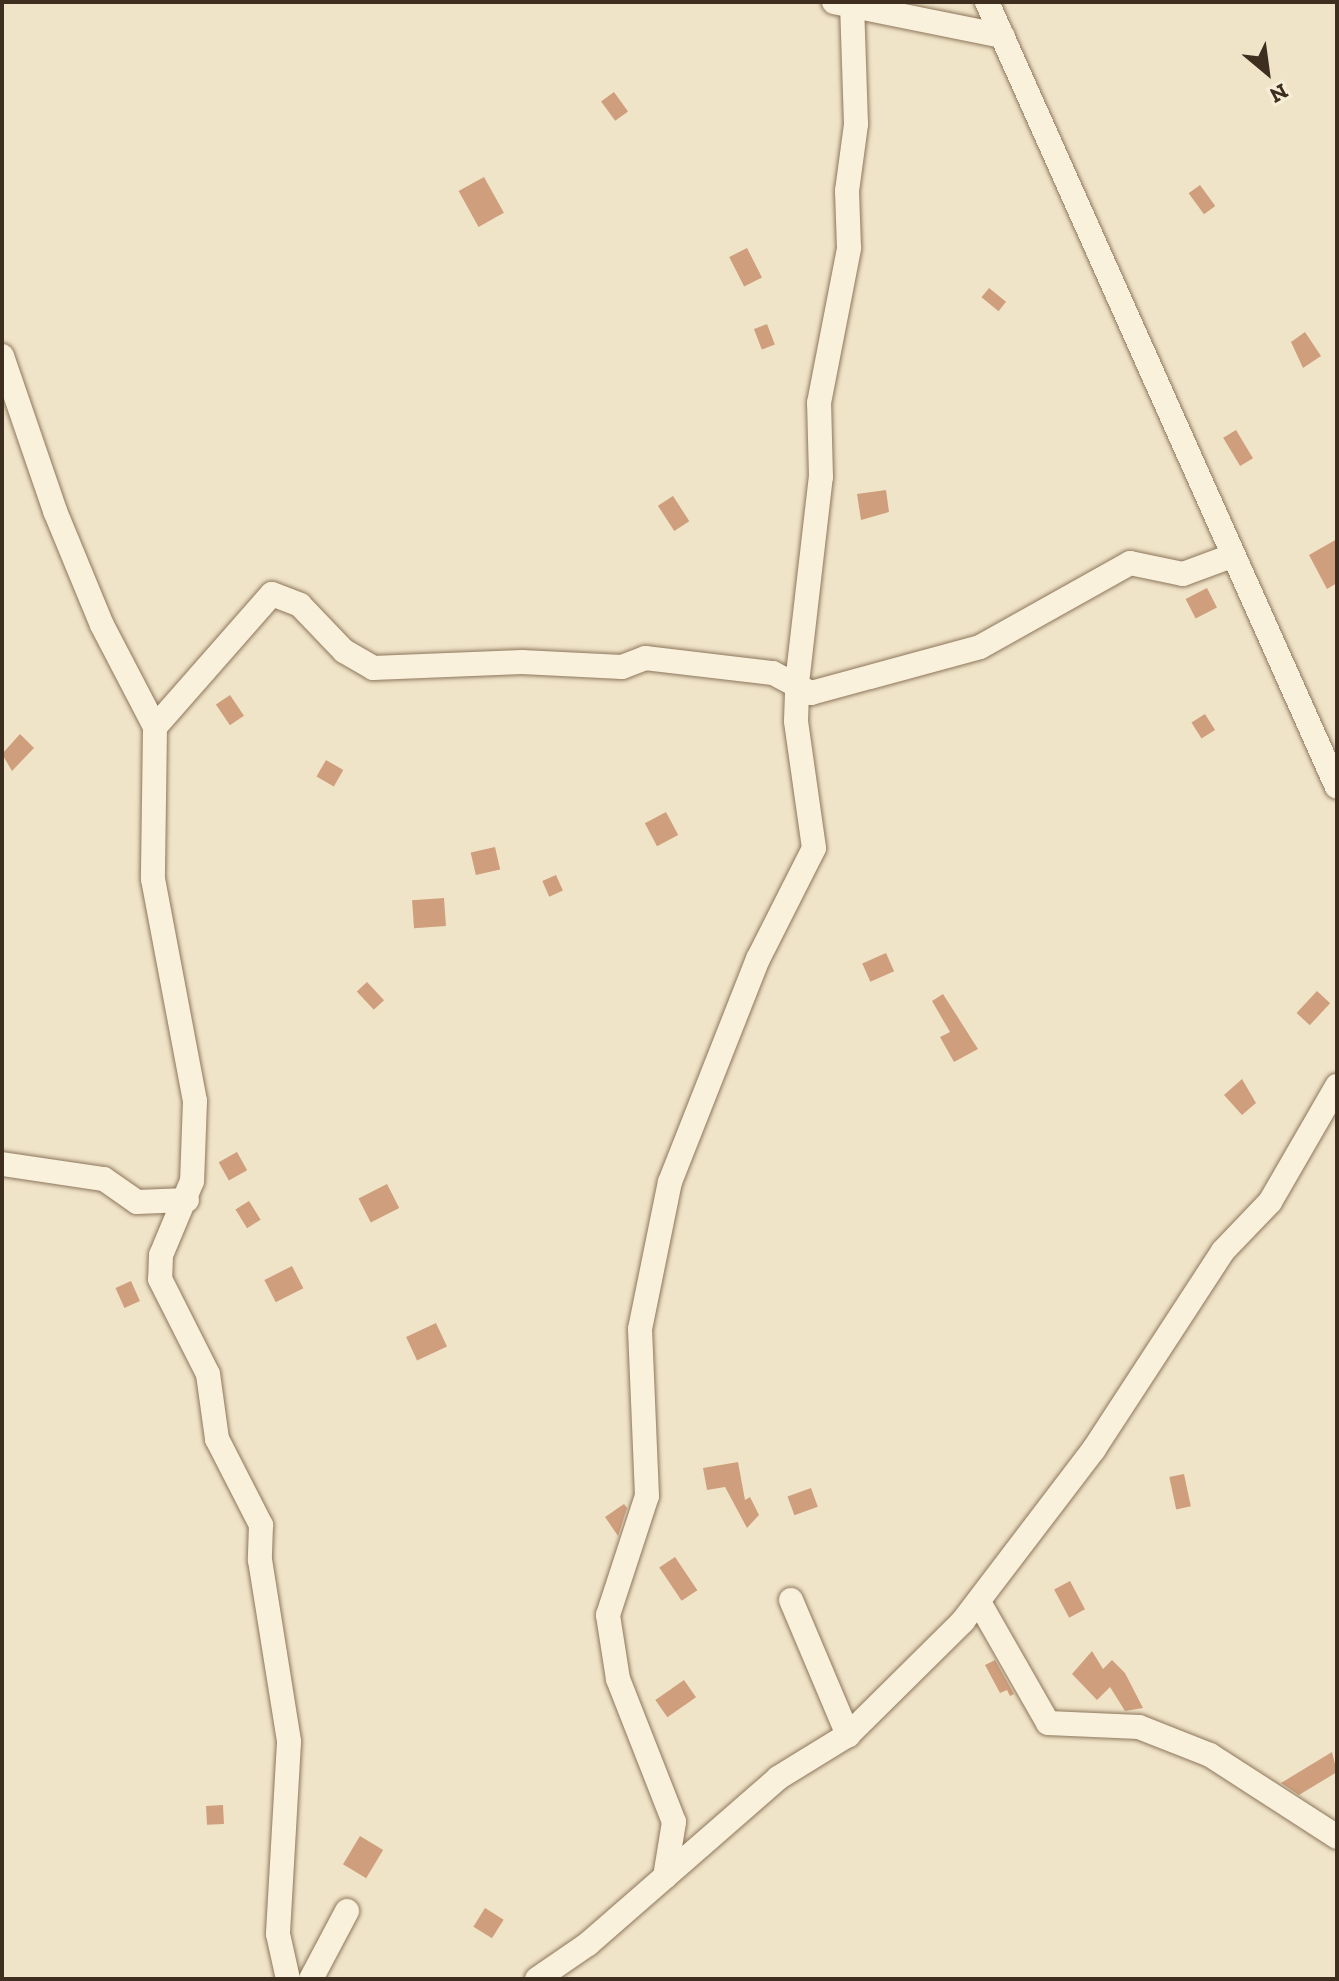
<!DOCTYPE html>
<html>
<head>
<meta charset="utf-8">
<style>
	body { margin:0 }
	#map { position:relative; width:1339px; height:1981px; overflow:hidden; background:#f0e4c8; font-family:"Zilla Slab",serif }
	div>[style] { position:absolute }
	.building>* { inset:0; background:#cf9f7d; transform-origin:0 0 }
	.roads { filter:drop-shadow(0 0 2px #8d765c) drop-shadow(0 0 2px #8d765c) }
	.minor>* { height:24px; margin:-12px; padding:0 12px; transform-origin:12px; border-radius:12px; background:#faf1dc }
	span { translate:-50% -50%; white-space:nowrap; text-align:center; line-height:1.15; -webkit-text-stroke:6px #f7eed8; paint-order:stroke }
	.frame { position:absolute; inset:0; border:4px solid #3d2e20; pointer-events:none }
	.north { position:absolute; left:1227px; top:32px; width:80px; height:80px; -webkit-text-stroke:6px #f7eed8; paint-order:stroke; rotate:151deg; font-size:22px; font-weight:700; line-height:32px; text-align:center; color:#3d2e20 }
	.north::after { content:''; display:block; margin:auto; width:28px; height:36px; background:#3d2e20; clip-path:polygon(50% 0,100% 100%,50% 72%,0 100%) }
</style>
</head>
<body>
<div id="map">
	<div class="building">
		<div style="left:614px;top:92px;width:24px;height:16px;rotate:54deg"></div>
		<div style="left:484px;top:177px;width:41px;height:29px;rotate:61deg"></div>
		<div style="left:1200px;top:185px;width:26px;height:14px;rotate:54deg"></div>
		<div style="left:747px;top:248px;width:33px;height:20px;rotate:63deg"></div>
		<div style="left:989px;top:288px;width:22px;height:12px;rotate:39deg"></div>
		<div style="left:767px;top:324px;width:22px;height:14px;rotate:69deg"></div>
		<div style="clip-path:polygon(1305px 332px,1321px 356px,1303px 368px,1291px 342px)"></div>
		<div style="left:1236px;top:430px;width:33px;height:15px;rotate:59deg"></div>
		<div style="clip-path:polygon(886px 490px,889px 512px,861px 520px,857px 494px)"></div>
		<div style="left:673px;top:496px;width:30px;height:18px;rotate:57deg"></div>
		<div style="clip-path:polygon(1337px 539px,1337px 583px,1327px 589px,1309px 555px)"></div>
		<div style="left:1207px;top:588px;width:22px;height:24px;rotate:63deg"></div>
		<div style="left:230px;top:695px;width:25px;height:17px;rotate:56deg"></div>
		<div style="left:1205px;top:714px;width:19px;height:16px;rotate:58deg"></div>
		<div style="clip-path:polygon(20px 734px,34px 748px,12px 771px,2px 754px)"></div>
		<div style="left:326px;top:760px;width:20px;height:19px;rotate:30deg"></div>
		<div style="left:666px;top:812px;width:26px;height:24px;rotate:62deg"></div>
		<div style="left:495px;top:847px;width:23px;height:25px;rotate:77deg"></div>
		<div style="left:556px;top:875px;width:17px;height:15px;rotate:66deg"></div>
		<div style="left:444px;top:898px;width:28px;height:32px;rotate:86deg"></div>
		<div style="left:886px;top:953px;width:20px;height:26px;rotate:66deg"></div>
		<div style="left:367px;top:982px;width:25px;height:14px;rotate:47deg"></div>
		<div style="left:1317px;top:991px;width:18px;height:30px;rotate:43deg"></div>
		<div style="clip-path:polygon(943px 994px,978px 1049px,954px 1062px,940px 1037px,950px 1032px,932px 1001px)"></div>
		<div style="clip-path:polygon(1242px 1079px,1256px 1103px,1242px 1115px,1224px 1095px)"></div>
		<div style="left:237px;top:1152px;width:21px;height:21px;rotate:61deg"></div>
		<div style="left:387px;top:1184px;width:27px;height:32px;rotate:63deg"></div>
		<div style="left:249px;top:1201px;width:22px;height:16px;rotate:58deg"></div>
		<div style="left:292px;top:1266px;width:25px;height:31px;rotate:63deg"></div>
		<div style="left:131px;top:1281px;width:22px;height:17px;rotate:66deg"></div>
		<div style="left:436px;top:1323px;width:26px;height:33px;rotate:65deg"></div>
		<div style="clip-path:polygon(738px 1462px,745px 1500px,750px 1497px,759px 1515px,747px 1528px,725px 1487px,707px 1490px,703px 1468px)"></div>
		<div style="left:1184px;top:1474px;width:33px;height:15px;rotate:78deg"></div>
		<div style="left:811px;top:1488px;width:20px;height:25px;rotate:70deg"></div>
		<div style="clip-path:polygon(624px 1504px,627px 1508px,618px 1536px,605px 1517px)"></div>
		<div style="left:675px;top:1557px;width:40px;height:19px;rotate:56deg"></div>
		<div style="left:1070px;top:1581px;width:32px;height:18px;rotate:62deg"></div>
		<div style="clip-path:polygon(1092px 1651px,1103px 1669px,1112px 1660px,1125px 1673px,1143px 1708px,1125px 1711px,1110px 1687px,1097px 1700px,1072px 1674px)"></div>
		<div style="clip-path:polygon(995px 1660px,1014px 1694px,1010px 1696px,1007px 1690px,1000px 1693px,985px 1665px)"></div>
		<div style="left:684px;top:1680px;width:21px;height:35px;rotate:55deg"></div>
		<div style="clip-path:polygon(1332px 1752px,1337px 1772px,1299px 1795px,1281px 1783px)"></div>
		<div style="left:223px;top:1805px;width:19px;height:17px;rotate:87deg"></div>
		<div style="left:360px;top:1836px;width:27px;height:33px;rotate:31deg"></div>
		<div style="left:485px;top:1908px;width:22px;height:22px;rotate:32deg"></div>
	</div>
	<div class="roads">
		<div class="minor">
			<div style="left:834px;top:2px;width:172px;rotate:11.4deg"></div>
			<div style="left:987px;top:2px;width:859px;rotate:65.97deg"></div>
			<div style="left:2px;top:356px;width:164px;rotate:71.1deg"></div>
			<div style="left:55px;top:511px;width:123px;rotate:67.6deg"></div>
			<div style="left:102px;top:625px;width:115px;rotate:62.5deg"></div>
			<div style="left:155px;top:727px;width:152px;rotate:90.8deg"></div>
			<div style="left:153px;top:879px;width:226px;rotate:79.3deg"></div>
			<div style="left:195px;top:1101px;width:80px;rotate:92.1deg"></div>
			<div style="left:192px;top:1181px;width:80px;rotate:112.7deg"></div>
			<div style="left:161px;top:1255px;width:24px;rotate:92deg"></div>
			<div style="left:160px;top:1279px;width:106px;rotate:63.2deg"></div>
			<div style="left:208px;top:1374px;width:66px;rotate:82.1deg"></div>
			<div style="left:217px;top:1439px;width:97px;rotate:62.9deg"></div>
			<div style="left:261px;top:1525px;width:35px;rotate:92deg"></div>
			<div style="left:260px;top:1560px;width:184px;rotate:80.9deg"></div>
			<div style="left:289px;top:1742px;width:192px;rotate:93.3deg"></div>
			<div style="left:278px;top:1934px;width:46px;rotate:77.5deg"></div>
			<div style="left:155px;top:727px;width:177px;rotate:-48.7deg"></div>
			<div style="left:272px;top:594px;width:30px;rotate:21deg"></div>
			<div style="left:300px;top:605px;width:64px;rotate:46.3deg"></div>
			<div style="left:344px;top:651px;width:34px;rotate:30deg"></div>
			<div style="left:373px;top:668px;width:149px;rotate:-2.3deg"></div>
			<div style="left:522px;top:662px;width:100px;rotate:2.9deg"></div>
			<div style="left:622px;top:667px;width:25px;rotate:-21deg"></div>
			<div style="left:645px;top:658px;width:129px;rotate:6.7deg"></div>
			<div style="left:773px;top:673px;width:43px;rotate:27.8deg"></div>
			<div style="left:811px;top:693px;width:175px;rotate:-15.2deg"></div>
			<div style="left:980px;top:647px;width:172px;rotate:-29.2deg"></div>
			<div style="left:1130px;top:563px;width:54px;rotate:11.7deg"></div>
			<div style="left:1183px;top:574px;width:54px;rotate:-20.4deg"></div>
			<div style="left:2px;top:1164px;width:103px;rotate:8.4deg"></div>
			<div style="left:104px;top:1179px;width:40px;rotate:34.9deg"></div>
			<div style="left:137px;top:1202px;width:50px;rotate:-2.3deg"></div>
			<div style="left:791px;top:1600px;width:147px;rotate:67.1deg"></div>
			<div style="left:979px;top:1602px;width:139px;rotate:60.3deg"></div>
			<div style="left:1048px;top:1723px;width:91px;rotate:2.5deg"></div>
			<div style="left:1139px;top:1727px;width:76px;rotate:21.5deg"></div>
			<div style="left:1210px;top:1755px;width:151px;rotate:32.8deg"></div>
			<div style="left:665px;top:1877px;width:56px;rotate:-80.7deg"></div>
			<div style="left:674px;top:1822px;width:154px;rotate:-111.4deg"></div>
			<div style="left:618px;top:1679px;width:65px;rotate:-98.9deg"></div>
			<div style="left:608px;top:1615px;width:125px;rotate:-71.9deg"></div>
			<div style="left:647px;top:1496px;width:167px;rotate:-92.4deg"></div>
			<div style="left:640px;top:1329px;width:150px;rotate:-78.5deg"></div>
			<div style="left:670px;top:1182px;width:240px;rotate:-68.5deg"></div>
			<div style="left:758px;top:959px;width:124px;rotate:-63.2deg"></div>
			<div style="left:814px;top:848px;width:128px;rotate:-98.1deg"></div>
			<div style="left:796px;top:721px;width:38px;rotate:-88deg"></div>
			<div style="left:797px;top:683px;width:207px;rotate:-83.4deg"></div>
			<div style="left:821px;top:477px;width:74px;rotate:-91.5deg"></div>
			<div style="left:819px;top:403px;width:158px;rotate:-79deg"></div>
			<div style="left:849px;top:248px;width:57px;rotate:-92deg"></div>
			<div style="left:847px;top:191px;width:68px;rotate:-82.3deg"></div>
			<div style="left:856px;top:124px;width:122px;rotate:-91.9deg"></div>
			<div style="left:311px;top:1979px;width:77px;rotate:-62.1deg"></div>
			<div style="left:537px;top:1979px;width:62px;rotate:-34.5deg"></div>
			<div style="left:588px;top:1944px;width:252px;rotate:-41.1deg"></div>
			<div style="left:778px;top:1778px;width:82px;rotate:-31.6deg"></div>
			<div style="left:848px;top:1735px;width:162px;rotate:-44.7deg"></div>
			<div style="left:963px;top:1621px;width:216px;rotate:-52.7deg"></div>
			<div style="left:1094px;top:1449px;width:236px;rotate:-56.9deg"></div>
			<div style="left:1223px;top:1251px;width:68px;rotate:-46.2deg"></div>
			<div style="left:1270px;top:1202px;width:134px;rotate:-60deg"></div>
		</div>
	</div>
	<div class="frame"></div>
	<div class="north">N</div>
</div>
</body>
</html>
